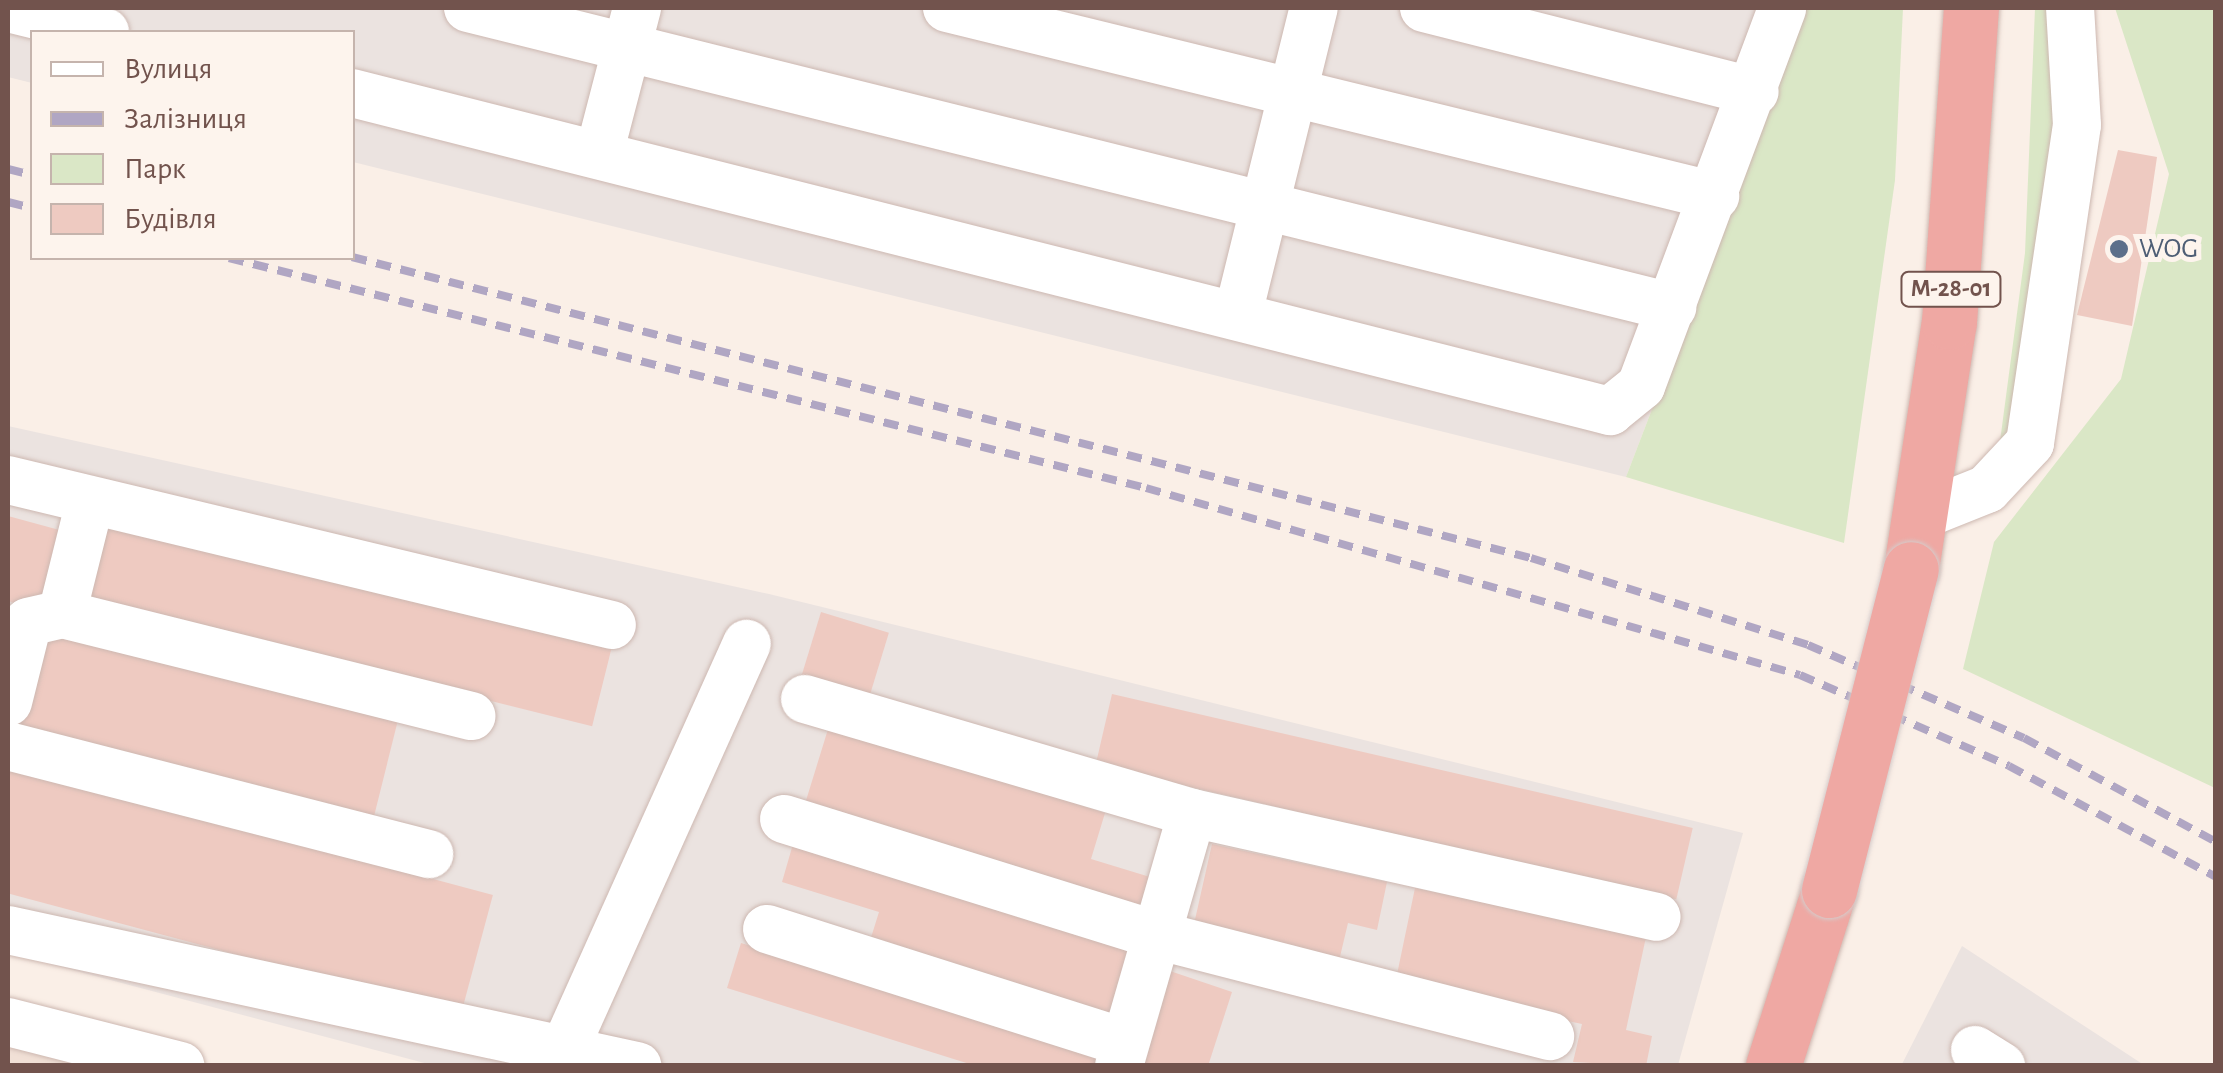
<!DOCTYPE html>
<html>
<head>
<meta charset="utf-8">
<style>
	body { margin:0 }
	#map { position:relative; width:2223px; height:1073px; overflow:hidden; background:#faefe7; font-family:"Alegreya Sans",sans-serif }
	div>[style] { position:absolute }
	.residential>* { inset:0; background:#f1e0d6 }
	.industrial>* { inset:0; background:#ebe3e0 }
	.green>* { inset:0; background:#dae7c6 }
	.building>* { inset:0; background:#eecac1; transform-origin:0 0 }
	.roads { filter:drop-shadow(0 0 2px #cdb8b1) drop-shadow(0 0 2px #cdb8b1) }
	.minor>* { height:48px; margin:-24px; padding:0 24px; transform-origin:24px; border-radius:24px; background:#fff }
	.highway>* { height:55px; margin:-27.5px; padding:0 27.5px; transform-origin:27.5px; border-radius:27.5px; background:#efa8a3 }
	.rail>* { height:8px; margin-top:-4px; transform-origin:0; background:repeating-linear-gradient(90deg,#b0a6c3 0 15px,transparent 0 25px) }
	.bridges { filter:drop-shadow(0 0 2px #d5cbca) drop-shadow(0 0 2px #d5cbca) }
	.highway-bridge>* { height:55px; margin:-27.5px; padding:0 27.5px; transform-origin:27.5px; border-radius:27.5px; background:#efa8a3 }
	.dots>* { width:28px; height:28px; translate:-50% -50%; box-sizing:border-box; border:5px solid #fdf4ed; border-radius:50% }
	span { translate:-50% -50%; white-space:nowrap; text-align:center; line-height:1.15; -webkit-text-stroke:10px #fdf4ed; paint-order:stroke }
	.shield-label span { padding:2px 8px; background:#fdf4ed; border:2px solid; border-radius:8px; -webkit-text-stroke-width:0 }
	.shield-label { font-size:25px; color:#72534d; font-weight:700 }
	.service-label { font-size:28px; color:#4e5e75 }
	.left { translate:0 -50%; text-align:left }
	.frame { position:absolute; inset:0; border:10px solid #72534d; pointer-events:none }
	.legend { position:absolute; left:30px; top:30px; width:325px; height:230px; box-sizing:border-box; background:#fdf4ed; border:2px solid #c5b4ad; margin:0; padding:12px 18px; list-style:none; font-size:30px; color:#72534d }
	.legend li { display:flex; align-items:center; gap:20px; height:50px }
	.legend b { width:50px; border:2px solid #c5b4ad }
</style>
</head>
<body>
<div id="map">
	<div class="residential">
		<div style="clip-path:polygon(8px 1019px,192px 1066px,8px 1066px)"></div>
	</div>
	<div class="industrial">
		<div style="clip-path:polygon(8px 8px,1806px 8px,1626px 477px,353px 162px,352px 32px,32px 32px,32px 83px,8px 77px)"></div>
		<div style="clip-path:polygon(8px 426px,769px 594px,1743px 833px,1678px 1065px,432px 1065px,8px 953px)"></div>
		<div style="clip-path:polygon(1962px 946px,2144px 1065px,1901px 1066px)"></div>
	</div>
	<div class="green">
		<div style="clip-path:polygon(1806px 8px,1903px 8px,1895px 180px,1844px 543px,1626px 477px)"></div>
		<div style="clip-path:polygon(2035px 8px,2047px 8px,2060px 84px,2010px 434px,1999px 449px,2025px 253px)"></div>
		<div style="clip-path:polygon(2115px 8px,2215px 8px,2215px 788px,1963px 669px,1994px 542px,2121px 379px,2169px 174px)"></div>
	</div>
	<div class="building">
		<div style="clip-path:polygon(2118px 150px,2157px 157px,2132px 326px,2077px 315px)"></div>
		<div style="clip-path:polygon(8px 516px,63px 531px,40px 610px,8px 601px)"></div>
		<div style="left:104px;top:522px;width:523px;height:80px;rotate:14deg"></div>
		<div style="left:821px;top:612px;width:71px;height:71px;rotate:17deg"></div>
		<div style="left:35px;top:630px;width:374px;height:106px;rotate:14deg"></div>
		<div style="left:1112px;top:694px;width:596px;height:73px;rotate:13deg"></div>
		<div style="clip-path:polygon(829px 726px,1105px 813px,1091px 859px,1150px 877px,1138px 912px,804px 807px)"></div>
		<div style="left:8px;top:765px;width:502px;height:124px;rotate:15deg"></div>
		<div style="clip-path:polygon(793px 844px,1136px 949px,1115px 1019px,869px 944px,879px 912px,782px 882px)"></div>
		<div style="clip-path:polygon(1212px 844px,1387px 882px,1377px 930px,1348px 923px,1338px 965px,1192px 933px)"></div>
		<div style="clip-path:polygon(1415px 888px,1646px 937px,1626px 1030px,1652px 1036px,1646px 1066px,1573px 1062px,1582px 1024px,1395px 984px)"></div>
		<div style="clip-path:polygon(741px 943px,1104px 1056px,1101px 1066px,976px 1066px,727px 988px)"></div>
		<div style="clip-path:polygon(1170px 971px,1232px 992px,1208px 1066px,1140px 1066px)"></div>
	</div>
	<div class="roads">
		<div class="minor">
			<div style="left:8px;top:8px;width:100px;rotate:13.9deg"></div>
			<div style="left:468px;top:8px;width:1241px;rotate:13.95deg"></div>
			<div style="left:947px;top:8px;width:791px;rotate:13.76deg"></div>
			<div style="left:1424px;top:8px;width:341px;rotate:14.2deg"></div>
			<div style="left:352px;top:93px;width:1298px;rotate:14.19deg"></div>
			<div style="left:1610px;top:411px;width:40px;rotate:-39deg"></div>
			<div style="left:1641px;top:386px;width:403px;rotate:-69.5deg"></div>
			<div style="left:599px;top:154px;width:151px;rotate:-75.4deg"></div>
			<div style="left:1238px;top:314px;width:315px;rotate:-76.1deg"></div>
			<div style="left:8px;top:480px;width:621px;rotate:13.5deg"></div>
			<div style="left:1922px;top:515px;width:70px;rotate:-21.8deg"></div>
			<div style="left:1987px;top:489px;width:63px;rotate:-46.9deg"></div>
			<div style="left:2030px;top:443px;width:321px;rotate:-81.6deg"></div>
			<div style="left:2077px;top:125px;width:117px;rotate:-93.4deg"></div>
			<div style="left:62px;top:614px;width:422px;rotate:14deg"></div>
			<div style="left:805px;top:699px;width:403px;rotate:16.4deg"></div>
			<div style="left:1192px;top:813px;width:476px;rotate:12.6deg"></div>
			<div style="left:8px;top:702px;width:82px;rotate:-76deg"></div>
			<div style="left:28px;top:622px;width:35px;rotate:-13deg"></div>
			<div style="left:62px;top:614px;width:115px;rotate:-76deg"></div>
			<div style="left:8px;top:746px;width:435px;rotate:14.4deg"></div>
			<div style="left:784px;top:819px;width:390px;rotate:17.3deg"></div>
			<div style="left:1156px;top:935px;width:407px;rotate:14.4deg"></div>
			<div style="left:767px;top:929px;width:374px;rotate:17.6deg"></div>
			<div style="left:8px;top:930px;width:644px;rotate:12.2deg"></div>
			<div style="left:8px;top:1022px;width:178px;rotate:14.3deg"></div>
			<div style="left:1975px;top:1050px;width:31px;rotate:32deg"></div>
			<div style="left:557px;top:1066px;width:463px;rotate:-65.8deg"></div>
			<div style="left:1119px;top:1066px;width:263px;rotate:-73.9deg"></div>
		</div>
		<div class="highway">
			<div style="left:1911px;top:569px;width:250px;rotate:-81.3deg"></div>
			<div style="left:1949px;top:322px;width:315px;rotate:-86deg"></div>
			<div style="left:1773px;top:1066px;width:185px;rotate:-72.3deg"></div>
		</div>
	</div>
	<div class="rail">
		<div style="left:8px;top:169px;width:25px;rotate:14deg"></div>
		<div style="left:8px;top:202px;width:25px;rotate:14deg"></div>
		<div style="left:352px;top:257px;width:1217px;rotate:14.32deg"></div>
		<div style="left:1531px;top:558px;width:290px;rotate:17.4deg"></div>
		<div style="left:1808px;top:645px;width:235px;rotate:23.3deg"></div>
		<div style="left:2024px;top:738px;width:218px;rotate:28.4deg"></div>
		<div style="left:229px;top:258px;width:945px;rotate:14.08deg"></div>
		<div style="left:1146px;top:488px;width:680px;rotate:15.96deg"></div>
		<div style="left:1800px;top:675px;width:228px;rotate:23.5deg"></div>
		<div style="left:2009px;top:766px;width:235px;rotate:28.2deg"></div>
	</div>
	<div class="bridges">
		<div class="highway-bridge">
			<div style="left:1829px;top:890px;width:331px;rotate:-75.7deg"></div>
		</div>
	</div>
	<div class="dots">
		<div style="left:2119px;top:249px;background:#5c6f8a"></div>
	</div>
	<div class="shield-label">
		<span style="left:1951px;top:289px">М-28-01</span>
	</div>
	<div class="service-label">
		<span class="left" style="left:2139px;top:249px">WOG</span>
	</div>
	<div class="frame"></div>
	<ul class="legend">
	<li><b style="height:12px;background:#fff"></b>Вулиця</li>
	<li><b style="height:12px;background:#b0a6c3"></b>Залізниця</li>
	<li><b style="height:28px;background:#dae7c6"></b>Парк</li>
	<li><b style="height:28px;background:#eecac1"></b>Будівля</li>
	</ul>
</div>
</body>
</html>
